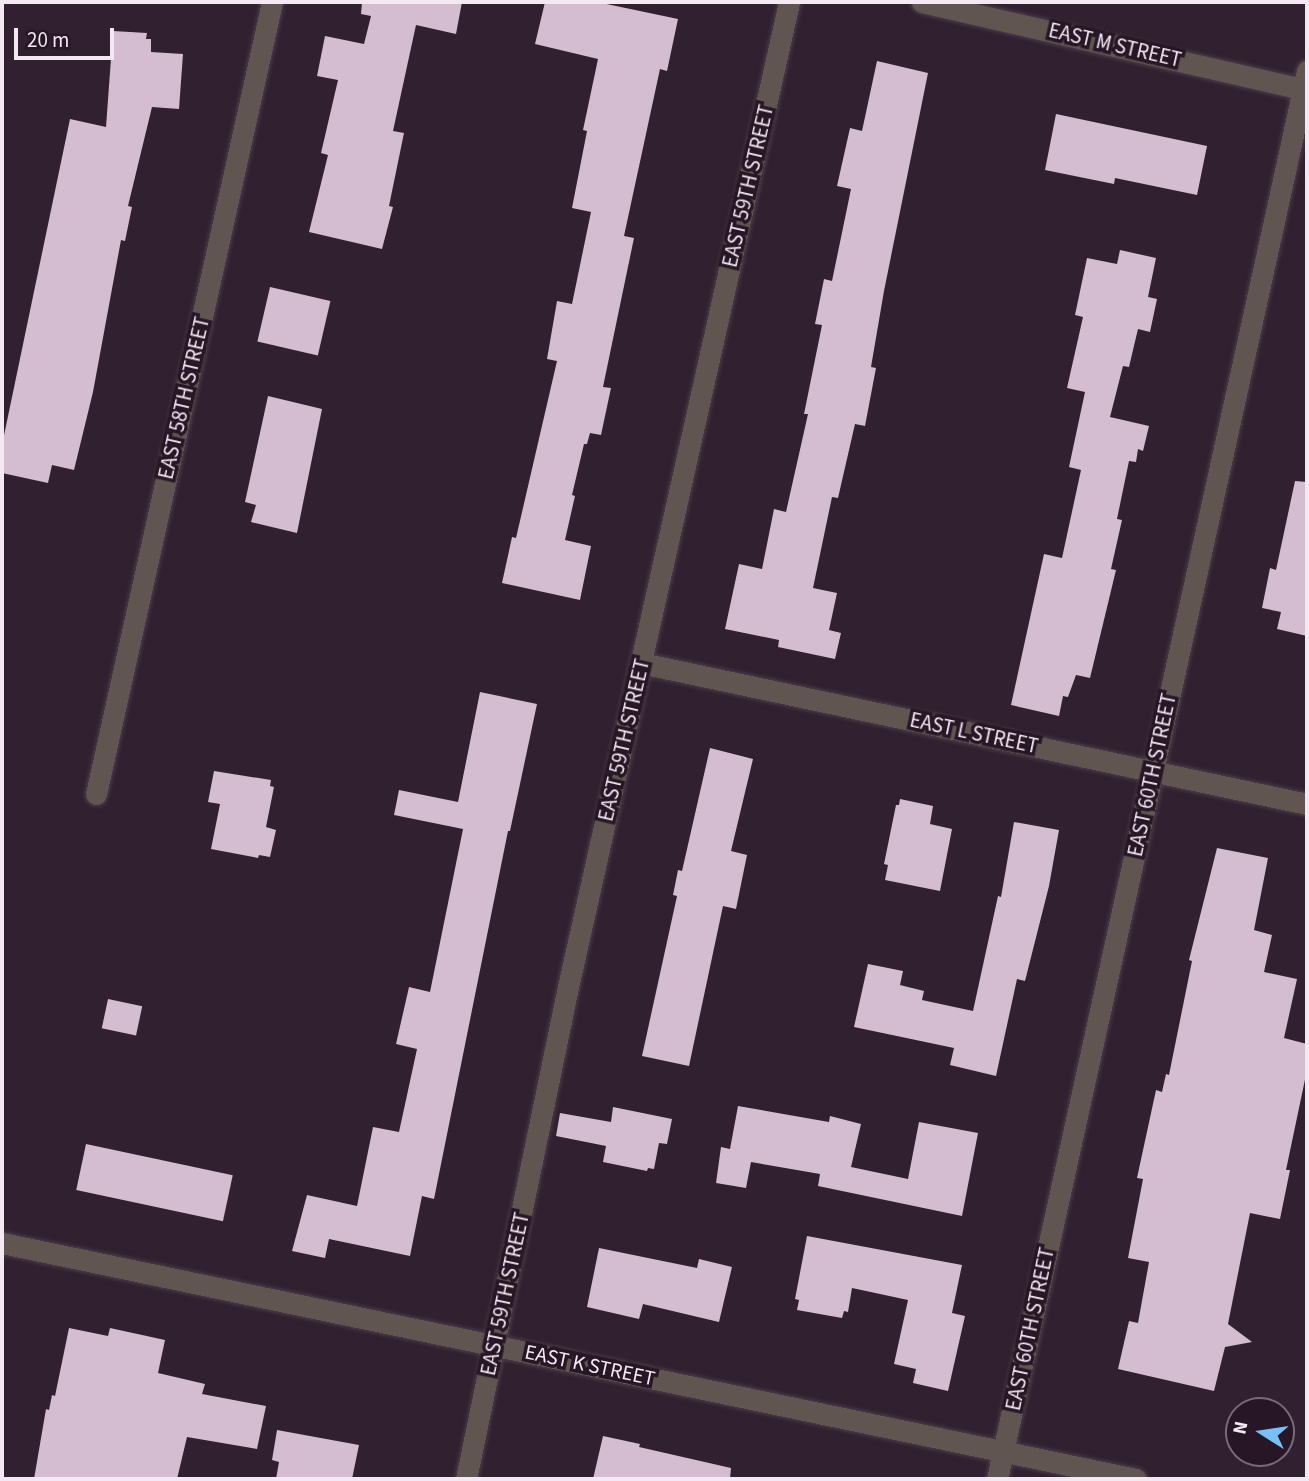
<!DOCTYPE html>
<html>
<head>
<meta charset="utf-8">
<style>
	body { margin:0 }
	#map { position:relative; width:1309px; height:1481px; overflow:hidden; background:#31202f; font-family:"Source Sans 3",sans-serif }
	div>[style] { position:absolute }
	.building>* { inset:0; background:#d4bdd1; transform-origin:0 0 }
	.roads { filter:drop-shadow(0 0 2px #4c3c4a) drop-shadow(0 0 2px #4c3c4a) }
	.street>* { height:21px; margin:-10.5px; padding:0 10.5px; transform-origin:10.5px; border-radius:10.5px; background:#605550 }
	span { translate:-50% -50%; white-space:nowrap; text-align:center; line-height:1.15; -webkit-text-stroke:7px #271625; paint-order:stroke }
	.street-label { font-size:21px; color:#f4e8f3 }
	.frame { position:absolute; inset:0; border:4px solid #f4e8f3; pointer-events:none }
	.north { position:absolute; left:1225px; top:1397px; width:70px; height:70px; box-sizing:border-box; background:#271625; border:2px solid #796a77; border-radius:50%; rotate:282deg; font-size:19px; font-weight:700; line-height:28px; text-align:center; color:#f4e8f3 }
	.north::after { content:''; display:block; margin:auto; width:24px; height:32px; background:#76c0f7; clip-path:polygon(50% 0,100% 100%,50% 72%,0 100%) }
	.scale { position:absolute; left:14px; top:28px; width:100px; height:32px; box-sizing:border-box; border:4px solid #f4e8f3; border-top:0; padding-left:9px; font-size:21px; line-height:24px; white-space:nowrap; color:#f4e8f3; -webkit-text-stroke:5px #271625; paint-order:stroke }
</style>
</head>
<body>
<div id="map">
	<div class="building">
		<div style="clip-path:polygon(362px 2px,462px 2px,456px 34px,416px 25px,393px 131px,404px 133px,389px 206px,393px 207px,382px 249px,309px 232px,328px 155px,321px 153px,338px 80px,317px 76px,325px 36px,364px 44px,371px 16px,361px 14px)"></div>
		<div style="clip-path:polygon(545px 2px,597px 2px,678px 19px,667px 71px,660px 69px,624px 236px,634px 238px,603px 387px,611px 388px,601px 435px,590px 433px,587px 444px,584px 444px,572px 495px,575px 496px,565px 540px,591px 546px,580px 600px,502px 583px,512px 537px,516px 538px,557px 361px,547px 359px,557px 301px,572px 304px,591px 212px,572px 208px,587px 131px,583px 130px,598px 59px,535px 44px)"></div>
		<div style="clip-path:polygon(113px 31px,147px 33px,146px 39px,151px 39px,151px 52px,183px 54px,179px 109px,152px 107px,128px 206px,132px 207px,125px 241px,121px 240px,93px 392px,74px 470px,52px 465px,48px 483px,2px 473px,2px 445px,70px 119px,106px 127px)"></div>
		<div style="clip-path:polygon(877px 61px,928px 73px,884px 291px,871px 367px,876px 368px,865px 426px,855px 424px,838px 498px,832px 497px,813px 588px,837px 593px,829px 630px,841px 633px,835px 659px,778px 647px,779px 640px,725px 629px,739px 564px,762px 569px,774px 509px,786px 512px,808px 414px,804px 414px,822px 325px,815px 324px,824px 279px,832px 281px,851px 189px,837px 186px,850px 128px,862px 131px)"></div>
		<div style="clip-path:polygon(1056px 114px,1207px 146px,1197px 195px,1115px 178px,1114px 184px,1045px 170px)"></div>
		<div style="clip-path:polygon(1120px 250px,1156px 258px,1148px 297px,1157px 299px,1150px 332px,1138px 329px,1129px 367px,1123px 366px,1110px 417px,1149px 426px,1143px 451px,1138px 449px,1136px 462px,1129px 461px,1117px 519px,1122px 520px,1111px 569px,1116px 570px,1090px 678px,1076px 675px,1068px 697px,1063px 696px,1059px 716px,1011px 705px,1044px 554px,1062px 558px,1081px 470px,1069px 467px,1085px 392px,1067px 388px,1083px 317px,1075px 315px,1087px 258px,1117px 264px)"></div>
		<div style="left:270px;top:287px;width:62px;height:56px;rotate:13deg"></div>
		<div style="clip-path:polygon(268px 396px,322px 409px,297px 533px,251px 522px,256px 505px,245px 502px)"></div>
		<div style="clip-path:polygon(1295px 481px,1307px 482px,1307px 636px,1277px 629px,1281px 612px,1262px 608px,1270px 568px,1276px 570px)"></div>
		<div style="clip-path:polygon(480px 692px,537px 704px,510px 831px,508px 831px,434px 1199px,422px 1196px,410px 1256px,329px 1239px,325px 1258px,292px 1251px,307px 1195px,357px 1206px,373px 1127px,399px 1132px,417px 1049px,396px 1044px,409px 987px,430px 992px,463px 829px,394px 815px,399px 790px,458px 802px)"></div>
		<div style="clip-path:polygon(710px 748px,753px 759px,731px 851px,747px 855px,736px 909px,723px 906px,689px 1066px,642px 1056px,677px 896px,673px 895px,678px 870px,682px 871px)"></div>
		<div style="clip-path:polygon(214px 771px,271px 780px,270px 786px,274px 787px,266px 827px,276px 830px,270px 857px,259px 855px,258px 858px,211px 849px,220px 804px,208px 802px)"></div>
		<div style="clip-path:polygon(900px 799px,933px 806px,930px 824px,952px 829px,940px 891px,885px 880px,888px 865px,884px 864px,896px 805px,899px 805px)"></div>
		<div style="clip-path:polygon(1014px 822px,1059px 830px,1049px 886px,1025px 981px,1017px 979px,996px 1076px,950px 1065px,954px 1048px,854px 1027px,868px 964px,903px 971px,900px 985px,924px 991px,922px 1000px,973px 1011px,998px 896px,1001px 897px)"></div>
		<div style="clip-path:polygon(1217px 848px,1268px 858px,1254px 930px,1272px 935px,1264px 972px,1297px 979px,1284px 1038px,1307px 1044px,1307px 1070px,1286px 1170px,1290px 1170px,1280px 1219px,1250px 1213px,1228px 1324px,1252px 1342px,1225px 1347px,1214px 1391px,1118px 1369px,1129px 1321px,1138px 1323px,1149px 1262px,1128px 1258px,1143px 1179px,1137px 1178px,1156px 1090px,1162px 1092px,1166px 1074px,1169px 1075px,1192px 961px,1189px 960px)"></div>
		<div style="left:108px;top:999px;width:35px;height:30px;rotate:12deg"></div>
		<div style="clip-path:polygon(738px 1106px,829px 1122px,830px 1116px,861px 1124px,851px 1167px,908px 1179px,919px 1122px,978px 1133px,962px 1216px,818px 1186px,820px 1174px,751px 1162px,746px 1188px,716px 1183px,721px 1147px,730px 1149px)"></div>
		<div style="clip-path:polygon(613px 1107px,672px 1119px,667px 1144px,659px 1143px,654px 1169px,648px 1168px,647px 1171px,603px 1162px,606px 1146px,556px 1136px,560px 1113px,611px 1122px)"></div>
		<div style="left:86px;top:1144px;width:150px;height:47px;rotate:12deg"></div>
		<div style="clip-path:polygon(807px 1236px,962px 1265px,952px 1313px,965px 1316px,948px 1391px,913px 1383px,916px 1369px,894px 1364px,908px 1300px,852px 1288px,848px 1312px,844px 1311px,842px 1318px,797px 1310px,799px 1300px,795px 1299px)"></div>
		<div style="clip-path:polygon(599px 1248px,697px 1268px,699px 1259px,732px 1267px,719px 1322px,643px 1304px,639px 1319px,587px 1307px)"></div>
		<div style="clip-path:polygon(69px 1328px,108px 1336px,110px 1328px,165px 1340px,158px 1373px,205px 1384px,202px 1394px,266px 1406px,257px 1449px,187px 1437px,177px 1479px,34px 1479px,46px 1409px,49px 1410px,52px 1395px,55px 1396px)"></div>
		<div style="clip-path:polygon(277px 1430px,359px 1445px,352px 1479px,276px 1479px,279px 1462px,272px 1460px)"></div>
		<div style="clip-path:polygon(603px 1436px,640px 1444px,639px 1447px,731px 1468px,730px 1479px,593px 1479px)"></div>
	</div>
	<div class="roads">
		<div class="street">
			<div style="left:922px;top:2px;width:395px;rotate:12.9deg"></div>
			<div style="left:641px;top:663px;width:681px;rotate:11.95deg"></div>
			<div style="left:96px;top:794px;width:811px;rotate:-77.47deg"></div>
			<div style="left:2px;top:1243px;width:1158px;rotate:11.76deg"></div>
			<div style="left:466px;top:1479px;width:502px;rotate:-78.29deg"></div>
			<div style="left:568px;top:987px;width:1009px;rotate:-77.35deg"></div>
			<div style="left:997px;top:1479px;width:1442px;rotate:-77.58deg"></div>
		</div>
	</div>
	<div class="street-label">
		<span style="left:1115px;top:45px;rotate:13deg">EAST M STREET</span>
		<span style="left:748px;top:186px;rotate:-77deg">EAST 59TH STREET</span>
		<span style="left:184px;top:398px;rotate:-77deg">EAST 58TH STREET</span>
		<span style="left:974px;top:733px;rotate:12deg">EAST L STREET</span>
		<span style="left:624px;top:740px;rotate:-77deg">EAST 59TH STREET</span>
		<span style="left:1152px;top:775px;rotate:-78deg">EAST 60TH STREET</span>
		<span style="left:505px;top:1294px;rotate:-78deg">EAST 59TH STREET</span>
		<span style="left:1030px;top:1329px;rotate:-78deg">EAST 60TH STREET</span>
		<span style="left:590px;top:1365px;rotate:12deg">EAST K STREET</span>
	</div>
	<div class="frame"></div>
	<div class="north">N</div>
	<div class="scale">20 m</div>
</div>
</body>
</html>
